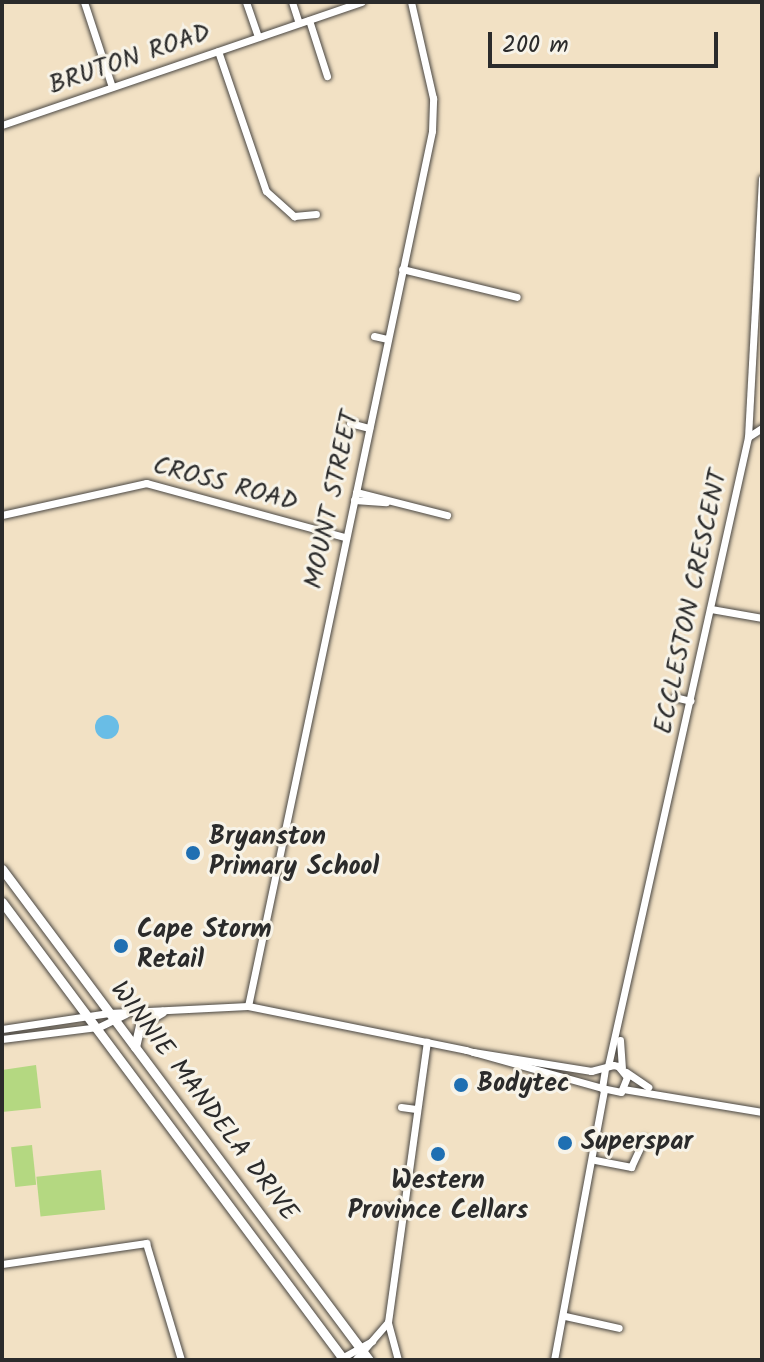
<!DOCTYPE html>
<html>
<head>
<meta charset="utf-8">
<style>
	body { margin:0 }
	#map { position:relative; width:764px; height:1362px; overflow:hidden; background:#f2e1c4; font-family:Kalam,sans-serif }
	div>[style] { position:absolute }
	.green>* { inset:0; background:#b4d881; transform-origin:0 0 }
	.water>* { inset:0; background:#69bde6 }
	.round { border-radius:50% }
	.roads { filter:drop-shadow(0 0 2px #494642) drop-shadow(0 0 2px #494642) }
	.minor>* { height:7px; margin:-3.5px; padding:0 3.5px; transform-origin:3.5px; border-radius:3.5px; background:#fff }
	.major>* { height:9px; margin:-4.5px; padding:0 4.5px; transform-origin:4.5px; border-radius:4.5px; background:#fff }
	.dots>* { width:22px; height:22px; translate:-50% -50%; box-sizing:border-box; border:4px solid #f7f3e8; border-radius:50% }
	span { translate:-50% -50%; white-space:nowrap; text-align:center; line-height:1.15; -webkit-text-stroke:6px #f7f3e8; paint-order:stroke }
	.street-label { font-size:26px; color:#2b2b2b }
	.poi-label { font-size:26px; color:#2b2b2b; font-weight:700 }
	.left { translate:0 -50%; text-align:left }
	.frame { position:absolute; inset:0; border:4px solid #2b2b2b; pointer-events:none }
	.scale { position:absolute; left:488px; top:32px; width:230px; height:36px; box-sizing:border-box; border:4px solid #2b2b2b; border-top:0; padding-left:10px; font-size:24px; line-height:28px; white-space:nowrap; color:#2b2b2b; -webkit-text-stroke:6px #f7f3e8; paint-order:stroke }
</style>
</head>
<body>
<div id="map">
	<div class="green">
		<div style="clip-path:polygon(36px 1065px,41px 1108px,2px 1112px,2px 1070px)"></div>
		<div style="left:32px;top:1145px;width:40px;height:21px;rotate:84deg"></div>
		<div style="left:101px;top:1170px;width:40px;height:65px;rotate:84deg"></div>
	</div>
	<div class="water">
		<div class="round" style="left:95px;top:715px;width:24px;height:24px"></div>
	</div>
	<div class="roads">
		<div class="minor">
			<div style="left:84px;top:2px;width:89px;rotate:71.8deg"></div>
			<div style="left:246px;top:2px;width:37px;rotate:71deg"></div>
			<div style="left:292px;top:2px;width:22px;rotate:72deg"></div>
			<div style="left:309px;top:20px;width:59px;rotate:72.2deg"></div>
			<div style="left:218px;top:51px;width:148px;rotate:71.1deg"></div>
			<div style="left:266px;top:191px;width:38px;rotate:42deg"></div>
			<div style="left:294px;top:216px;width:22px;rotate:-5deg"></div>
			<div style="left:2px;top:125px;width:380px;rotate:-18.9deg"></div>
			<div style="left:402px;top:269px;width:118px;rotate:13.7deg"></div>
			<div style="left:374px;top:336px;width:13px;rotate:13deg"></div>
			<div style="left:350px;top:423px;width:20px;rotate:15deg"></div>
			<div style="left:748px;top:437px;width:17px;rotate:-33deg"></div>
			<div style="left:356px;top:492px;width:94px;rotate:14.2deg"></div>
			<div style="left:354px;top:500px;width:32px;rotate:4deg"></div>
			<div style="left:2px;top:515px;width:148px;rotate:-12.5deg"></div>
			<div style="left:146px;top:483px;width:206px;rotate:15.2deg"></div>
			<div style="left:711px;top:609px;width:52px;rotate:10deg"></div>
			<div style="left:674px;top:697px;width:17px;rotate:13deg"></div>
			<div style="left:248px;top:1006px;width:894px;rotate:-78.12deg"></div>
			<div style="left:432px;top:131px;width:33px;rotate:-88deg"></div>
			<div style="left:433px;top:98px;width:98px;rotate:-102.9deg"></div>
			<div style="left:2px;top:1029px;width:108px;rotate:-8.5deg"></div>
			<div style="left:109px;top:1013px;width:139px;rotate:-2.9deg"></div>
			<div style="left:248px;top:1006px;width:222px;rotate:11.4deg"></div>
			<div style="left:466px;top:1050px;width:141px;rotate:15.6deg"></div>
			<div style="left:2px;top:1039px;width:98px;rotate:-7.1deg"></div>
			<div style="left:99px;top:1027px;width:30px;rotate:-26deg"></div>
			<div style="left:620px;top:1040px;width:28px;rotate:86deg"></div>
			<div style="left:473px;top:1052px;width:120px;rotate:9.1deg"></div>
			<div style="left:591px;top:1071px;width:23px;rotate:-15deg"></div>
			<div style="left:613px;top:1065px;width:5px;rotate:11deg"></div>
			<div style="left:618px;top:1066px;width:14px;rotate:51deg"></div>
			<div style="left:627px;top:1077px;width:16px;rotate:112deg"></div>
			<div style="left:621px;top:1092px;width:19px;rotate:-168deg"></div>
			<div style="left:602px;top:1088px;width:20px;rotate:-81deg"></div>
			<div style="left:608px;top:1066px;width:644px;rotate:-77.45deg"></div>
			<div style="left:748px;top:437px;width:259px;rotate:-86.9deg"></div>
			<div style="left:626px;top:1072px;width:27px;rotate:34deg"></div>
			<div style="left:623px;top:1089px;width:141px;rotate:9.4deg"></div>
			<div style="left:401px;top:1107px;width:15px;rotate:8deg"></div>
			<div style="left:595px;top:1160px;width:37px;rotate:11deg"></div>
			<div style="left:631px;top:1167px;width:31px;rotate:-65deg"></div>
			<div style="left:380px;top:1208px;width:23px"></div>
			<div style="left:2px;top:1264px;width:146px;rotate:-8.3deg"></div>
			<div style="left:146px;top:1243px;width:122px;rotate:73.3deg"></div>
			<div style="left:565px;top:1316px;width:55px;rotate:12.5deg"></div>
			<div style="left:338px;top:1360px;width:39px;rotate:-29deg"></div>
			<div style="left:355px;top:1360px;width:50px;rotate:-49deg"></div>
			<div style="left:398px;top:1360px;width:39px;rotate:-105deg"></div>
			<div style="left:388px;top:1322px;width:283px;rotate:-82.1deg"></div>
			<div style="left:554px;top:1360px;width:275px;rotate:-79.5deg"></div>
		</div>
		<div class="major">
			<div style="left:2px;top:869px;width:613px;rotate:53.22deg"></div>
			<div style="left:2px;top:902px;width:572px;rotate:53.25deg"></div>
			<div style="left:135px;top:1047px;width:23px;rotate:-77deg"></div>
			<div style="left:140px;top:1025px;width:26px;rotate:-31deg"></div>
		</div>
	</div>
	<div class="dots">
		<div style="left:193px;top:853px;background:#1f6fb2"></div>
		<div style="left:121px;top:946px;background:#1f6fb2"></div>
		<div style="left:461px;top:1085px;background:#1f6fb2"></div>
		<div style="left:565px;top:1143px;background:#1f6fb2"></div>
		<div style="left:438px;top:1154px;background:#1f6fb2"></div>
	</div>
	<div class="street-label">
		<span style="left:130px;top:60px;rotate:-19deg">BRUTON ROAD</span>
		<span style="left:225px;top:485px;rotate:15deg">CROSS ROAD</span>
		<span style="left:333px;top:500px;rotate:-78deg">MOUNT STREET</span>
		<span style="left:692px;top:602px;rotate:-78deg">ECCLESTON CRESCENT</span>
		<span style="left:203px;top:1102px;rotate:53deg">WINNIE MANDELA DRIVE</span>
	</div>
	<div class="poi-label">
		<span class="left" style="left:209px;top:853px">Bryanston<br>Primary School</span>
		<span class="left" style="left:137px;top:946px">Cape Storm<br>Retail</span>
		<span class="left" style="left:477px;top:1085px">Bodytec</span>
		<span class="left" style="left:581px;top:1143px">Superspar</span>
		<span style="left:438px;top:1197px">Western<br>Province Cellars</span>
	</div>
	<div class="frame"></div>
	<div class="scale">200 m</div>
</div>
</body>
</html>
